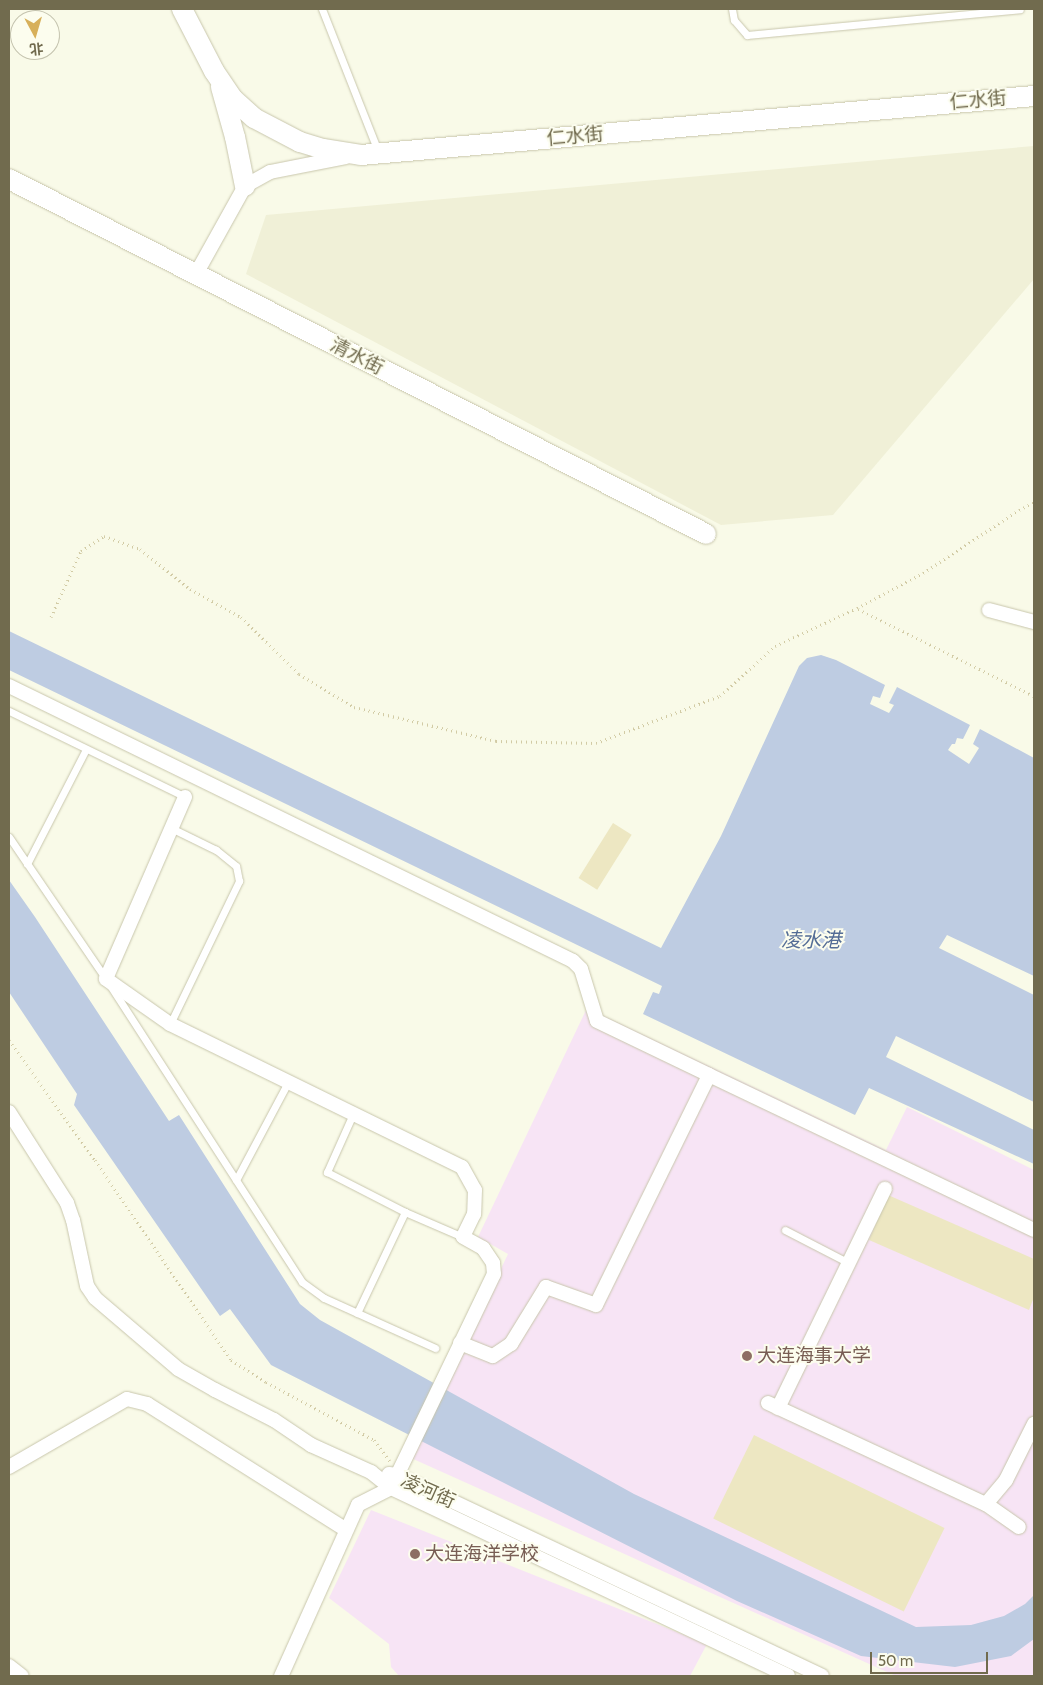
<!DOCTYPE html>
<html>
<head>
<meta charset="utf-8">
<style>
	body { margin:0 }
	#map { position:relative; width:1043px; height:1685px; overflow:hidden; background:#f9fae8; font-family:Cabin,"Noto Sans SC",sans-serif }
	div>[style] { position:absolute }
	.residential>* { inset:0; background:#f0f0d7 }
	.education>* { inset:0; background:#f7e4f5 }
	.water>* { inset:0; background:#becce2 }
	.building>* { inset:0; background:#ede7c2; transform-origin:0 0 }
	.path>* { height:3px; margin-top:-1.5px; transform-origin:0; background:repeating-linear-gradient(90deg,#d2cba5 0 1px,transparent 0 5px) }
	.roads { filter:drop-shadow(0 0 1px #c8c6ac) drop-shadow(0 0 1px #c8c6ac) }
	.lane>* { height:7px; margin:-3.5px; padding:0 3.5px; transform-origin:3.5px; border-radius:3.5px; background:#fff }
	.street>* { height:14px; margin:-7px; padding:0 7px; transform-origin:7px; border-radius:7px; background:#fff }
	.secondary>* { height:20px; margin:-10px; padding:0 10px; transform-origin:10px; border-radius:10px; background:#fff }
	.dots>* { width:14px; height:14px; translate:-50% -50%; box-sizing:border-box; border:2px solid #fcfdee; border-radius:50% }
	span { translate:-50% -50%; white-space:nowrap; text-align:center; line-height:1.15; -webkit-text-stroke:4px #fcfdee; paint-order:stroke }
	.street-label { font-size:19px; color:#716b4e }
	.education-label { font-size:19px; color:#785e54 }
	.left { translate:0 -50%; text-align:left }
	.water-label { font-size:20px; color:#546d96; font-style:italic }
	.frame { position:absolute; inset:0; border:10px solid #716b4e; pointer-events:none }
	.north { position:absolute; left:10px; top:10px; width:50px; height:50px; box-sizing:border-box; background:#fcfdee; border:1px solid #c4c3ae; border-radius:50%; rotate:174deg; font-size:14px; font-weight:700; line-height:20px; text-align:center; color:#716b4e }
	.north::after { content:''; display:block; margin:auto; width:18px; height:22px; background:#d7b05a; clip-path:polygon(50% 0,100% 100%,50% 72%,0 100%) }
	.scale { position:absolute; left:870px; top:1652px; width:118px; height:22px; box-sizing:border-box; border:2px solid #716b4e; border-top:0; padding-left:6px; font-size:15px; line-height:18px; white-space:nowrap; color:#716b4e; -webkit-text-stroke:4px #fcfdee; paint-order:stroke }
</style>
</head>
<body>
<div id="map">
	<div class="residential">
		<div style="clip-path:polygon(1034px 146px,1034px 279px,833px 515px,721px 525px,246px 274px,266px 215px)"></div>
	</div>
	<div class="education">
		<div style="clip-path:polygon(587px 1008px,886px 1150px,907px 1107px,1034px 1170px,1034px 1676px,896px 1676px,411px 1458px,508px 1254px,478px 1237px)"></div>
		<div style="clip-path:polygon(371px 1510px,707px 1644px,690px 1676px,399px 1676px,391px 1667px,389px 1644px,329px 1598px)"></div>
	</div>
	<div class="water">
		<div style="clip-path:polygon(9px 631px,661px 948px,721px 836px,799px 666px,807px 658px,821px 655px,836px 660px,885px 685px,880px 698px,873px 696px,870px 704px,889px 713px,894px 705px,889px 703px,897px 687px,970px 725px,963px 739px,957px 738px,955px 744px,952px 744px,948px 750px,969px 764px,979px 748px,973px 744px,980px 729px,1034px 758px,1034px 976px,947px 935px,939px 948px,1034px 995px,1034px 1102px,896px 1036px,886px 1057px,1034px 1130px,1034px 1164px,869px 1088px,855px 1115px,643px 1014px,653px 992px,659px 994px,662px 986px,9px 670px)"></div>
		<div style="clip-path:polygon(9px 880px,35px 917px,169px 1121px,179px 1115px,300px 1304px,320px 1320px,634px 1494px,916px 1627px,971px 1625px,1004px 1616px,1025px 1604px,1034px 1595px,1034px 1639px,1011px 1656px,955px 1667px,861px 1656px,737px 1601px,271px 1365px,230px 1309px,220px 1316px,74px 1105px,77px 1094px,9px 992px)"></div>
	</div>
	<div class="building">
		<div style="left:613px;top:823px;width:22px;height:65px;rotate:32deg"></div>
		<div style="clip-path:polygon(888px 1195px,1034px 1259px,1034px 1297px,1029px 1310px,869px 1240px)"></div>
		<div style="left:754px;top:1435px;width:212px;height:93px;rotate:26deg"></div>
	</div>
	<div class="path">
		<div style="left:858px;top:609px;width:196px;rotate:26.3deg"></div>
		<div style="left:51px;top:617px;width:72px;rotate:-65.6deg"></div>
		<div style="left:81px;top:551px;width:27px;rotate:-33deg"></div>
		<div style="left:104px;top:536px;width:38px;rotate:20deg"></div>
		<div style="left:140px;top:549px;width:64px;rotate:38.7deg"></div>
		<div style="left:190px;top:589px;width:58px;rotate:28.8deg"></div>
		<div style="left:241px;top:617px;width:81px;rotate:44.5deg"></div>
		<div style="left:299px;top:674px;width:64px;rotate:31deg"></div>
		<div style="left:354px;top:707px;width:146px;rotate:13.5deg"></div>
		<div style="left:496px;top:741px;width:100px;rotate:1.1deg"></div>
		<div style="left:596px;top:743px;width:133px;rotate:-20.8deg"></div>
		<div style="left:720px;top:696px;width:74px;rotate:-42.3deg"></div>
		<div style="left:775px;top:646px;width:90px;rotate:-24.9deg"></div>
		<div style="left:857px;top:608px;width:75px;rotate:-27.9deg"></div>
		<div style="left:923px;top:573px;width:115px;rotate:-33.3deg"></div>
		<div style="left:1019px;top:510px;width:17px;rotate:-28deg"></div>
		<div style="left:9px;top:1040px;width:148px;rotate:54.4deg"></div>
		<div style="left:95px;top:1160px;width:242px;rotate:55.8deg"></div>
		<div style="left:231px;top:1360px;width:41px;rotate:32.2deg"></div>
		<div style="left:266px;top:1382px;width:123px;rotate:28.2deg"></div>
		<div style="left:374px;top:1440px;width:26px;rotate:53deg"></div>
	</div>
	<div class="roads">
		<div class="lane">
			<div style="left:322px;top:9px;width:153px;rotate:68.5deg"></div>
			<div style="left:732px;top:9px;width:11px;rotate:80deg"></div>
			<div style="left:734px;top:20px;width:20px;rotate:49deg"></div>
			<div style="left:747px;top:35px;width:274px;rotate:-5.4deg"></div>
			<div style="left:9px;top:711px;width:196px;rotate:26deg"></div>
			<div style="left:9px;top:837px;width:172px;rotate:55.7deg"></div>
			<div style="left:106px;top:979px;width:361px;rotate:57.1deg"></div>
			<div style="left:302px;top:1282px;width:27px;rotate:36deg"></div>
			<div style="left:324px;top:1298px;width:122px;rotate:24.2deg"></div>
			<div style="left:27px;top:864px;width:129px;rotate:-62.8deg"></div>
			<div style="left:170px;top:1024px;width:159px;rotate:-64.2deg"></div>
			<div style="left:239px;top:881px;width:15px;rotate:-101deg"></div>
			<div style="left:236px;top:866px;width:26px;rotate:-141deg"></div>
			<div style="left:216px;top:850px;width:50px;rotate:-153.9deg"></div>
			<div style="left:353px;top:1114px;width:64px;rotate:114.1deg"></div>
			<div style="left:327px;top:1172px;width:88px;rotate:27.1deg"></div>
			<div style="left:405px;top:1212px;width:63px;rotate:23.3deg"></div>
			<div style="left:236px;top:1180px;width:111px;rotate:-62deg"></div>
			<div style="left:785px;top:1230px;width:72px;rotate:27.3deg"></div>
			<div style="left:357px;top:1313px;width:112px;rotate:-64.6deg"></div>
		</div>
		<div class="street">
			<div style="left:196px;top:274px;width:101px;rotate:-60.9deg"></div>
			<div style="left:245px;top:186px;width:29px;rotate:-29deg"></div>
			<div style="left:270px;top:172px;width:77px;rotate:-11.2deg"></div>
			<div style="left:989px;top:610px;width:47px;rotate:14.9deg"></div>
			<div style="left:9px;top:686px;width:627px;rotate:25.99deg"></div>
			<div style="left:573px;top:961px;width:11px;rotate:45deg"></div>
			<div style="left:581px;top:969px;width:54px;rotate:72.9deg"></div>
			<div style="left:597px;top:1021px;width:124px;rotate:25.7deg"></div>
			<div style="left:185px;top:797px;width:198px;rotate:113.5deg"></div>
			<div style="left:106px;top:979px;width:78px;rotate:35.1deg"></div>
			<div style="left:170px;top:1024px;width:325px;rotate:26.1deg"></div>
			<div style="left:462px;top:1167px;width:26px;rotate:61deg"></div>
			<div style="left:475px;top:1190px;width:24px;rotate:92deg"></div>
			<div style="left:474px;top:1214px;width:25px;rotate:116deg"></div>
			<div style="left:463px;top:1237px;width:23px;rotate:29deg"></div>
			<div style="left:483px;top:1248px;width:18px;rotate:56deg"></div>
			<div style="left:493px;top:1263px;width:11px;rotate:85deg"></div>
			<div style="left:494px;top:1274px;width:237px;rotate:115.7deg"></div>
			<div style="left:391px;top:1488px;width:37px;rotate:153deg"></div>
			<div style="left:358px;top:1505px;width:188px;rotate:114.2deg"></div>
			<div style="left:9px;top:1112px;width:108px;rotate:57.5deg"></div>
			<div style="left:67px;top:1203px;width:18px;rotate:71deg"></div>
			<div style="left:73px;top:1220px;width:67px;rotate:78deg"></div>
			<div style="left:87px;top:1286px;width:14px;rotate:56deg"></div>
			<div style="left:95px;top:1298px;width:109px;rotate:40.5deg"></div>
			<div style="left:178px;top:1369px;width:43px;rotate:29.6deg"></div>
			<div style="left:215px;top:1390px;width:66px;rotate:27deg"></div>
			<div style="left:274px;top:1420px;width:45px;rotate:34deg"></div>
			<div style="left:311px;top:1445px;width:66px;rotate:24.2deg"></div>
			<div style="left:371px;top:1472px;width:26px;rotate:39deg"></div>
			<div style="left:391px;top:1488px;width:439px;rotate:25.3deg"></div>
			<div style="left:460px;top:1343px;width:35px;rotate:22deg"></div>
			<div style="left:493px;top:1356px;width:22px;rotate:-34deg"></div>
			<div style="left:511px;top:1344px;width:67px;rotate:-58.4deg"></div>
			<div style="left:546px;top:1287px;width:53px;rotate:19.8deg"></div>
			<div style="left:596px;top:1305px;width:256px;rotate:-63.8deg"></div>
			<div style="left:709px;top:1075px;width:360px;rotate:25.5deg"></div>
			<div style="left:768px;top:1403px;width:240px;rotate:24.9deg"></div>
			<div style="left:986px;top:1504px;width:40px;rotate:34.9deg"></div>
			<div style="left:778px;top:1408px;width:244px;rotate:-64deg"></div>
			<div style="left:9px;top:1467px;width:136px;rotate:-30deg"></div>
			<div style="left:127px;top:1399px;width:21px;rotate:14deg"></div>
			<div style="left:147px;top:1404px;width:234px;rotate:32.3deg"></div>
			<div style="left:389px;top:1474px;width:8px;rotate:7deg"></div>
			<div style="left:397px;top:1475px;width:470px;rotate:25.3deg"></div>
			<div style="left:986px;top:1504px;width:31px;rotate:-50deg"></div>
			<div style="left:1006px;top:1480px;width:63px;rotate:-63.4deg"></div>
			<div style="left:9px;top:1666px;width:16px;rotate:38deg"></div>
		</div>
		<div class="secondary">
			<div style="left:182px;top:9px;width:70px;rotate:62.7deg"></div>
			<div style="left:214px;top:71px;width:34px;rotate:56deg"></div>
			<div style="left:233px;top:99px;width:28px;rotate:42deg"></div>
			<div style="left:254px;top:118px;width:52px;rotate:27.6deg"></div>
			<div style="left:300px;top:142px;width:24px;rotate:17deg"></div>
			<div style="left:323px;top:149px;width:38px;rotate:9deg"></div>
			<div style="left:361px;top:155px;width:676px;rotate:-5.01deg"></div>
			<div style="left:221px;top:87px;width:52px;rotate:74.4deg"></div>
			<div style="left:235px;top:137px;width:50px;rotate:78.5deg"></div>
			<div style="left:9px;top:179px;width:782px;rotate:26.99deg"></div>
		</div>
	</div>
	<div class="dots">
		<div style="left:747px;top:1356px;background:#8d6e63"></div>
		<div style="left:415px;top:1554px;background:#8d6e63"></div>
	</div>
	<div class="street-label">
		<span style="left:978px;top:100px;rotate:-5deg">仁水街</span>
		<span style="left:575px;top:136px;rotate:-5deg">仁水街</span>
		<span style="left:357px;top:356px;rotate:27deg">清水街</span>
		<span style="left:428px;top:1491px;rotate:24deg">凌河街</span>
	</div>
	<div class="education-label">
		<span class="left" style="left:757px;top:1356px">大连海事大学</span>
		<span class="left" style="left:425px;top:1554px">大连海洋学校</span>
	</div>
	<div class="water-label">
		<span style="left:811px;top:940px">凌水港</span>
	</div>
	<div class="frame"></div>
	<div class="north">北</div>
	<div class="scale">50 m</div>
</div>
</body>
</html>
